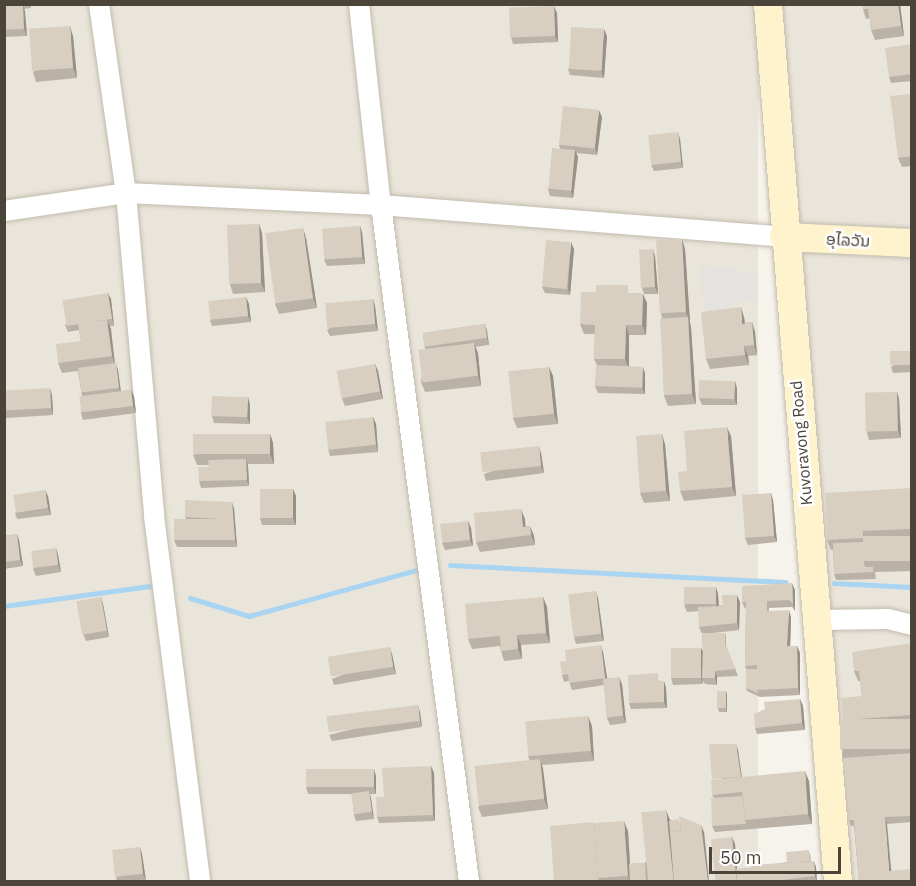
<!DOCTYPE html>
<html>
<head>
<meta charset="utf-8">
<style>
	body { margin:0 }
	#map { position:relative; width:916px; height:886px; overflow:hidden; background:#f6f3ec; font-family:"IBM Plex Sans","Noto Sans Lao",sans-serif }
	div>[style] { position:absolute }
	.residential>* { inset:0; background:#eae5da; transform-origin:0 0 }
	.parking>* { inset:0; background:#e5e3e0 }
	.stream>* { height:5px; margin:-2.5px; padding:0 2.5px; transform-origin:2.5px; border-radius:2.5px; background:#a9d4f2 }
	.roads { filter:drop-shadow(0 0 2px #c2bbae) drop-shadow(0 0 2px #c2bbae) }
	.street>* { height:20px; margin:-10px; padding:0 10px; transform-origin:10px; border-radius:10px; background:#fff }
	.secondary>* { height:28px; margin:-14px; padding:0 14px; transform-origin:14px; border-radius:14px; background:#fff3cd }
	.wall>* { inset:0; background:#bab2a6 }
	.shaded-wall>* { inset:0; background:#979187 }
	.building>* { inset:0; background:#d8cfc1; transform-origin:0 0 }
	span { translate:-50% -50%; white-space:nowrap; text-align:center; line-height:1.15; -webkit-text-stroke:5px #fff; paint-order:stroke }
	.street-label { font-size:16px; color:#4b4439 }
	.frame { position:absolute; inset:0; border:6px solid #4b4439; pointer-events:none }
	.scale { position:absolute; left:709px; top:847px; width:132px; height:27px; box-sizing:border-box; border:3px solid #4b4439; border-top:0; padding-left:8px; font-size:18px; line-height:21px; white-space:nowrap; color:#4b4439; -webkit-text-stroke:4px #fff; paint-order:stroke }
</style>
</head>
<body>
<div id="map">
	<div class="residential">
		<div style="left:5px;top:5px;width:753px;height:877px"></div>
		<div style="clip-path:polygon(767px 5px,911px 5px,911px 881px,842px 881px)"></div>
	</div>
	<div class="parking">
		<div style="clip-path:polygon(700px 265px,757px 272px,757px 301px,733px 303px,732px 315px,704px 318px)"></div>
	</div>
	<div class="stream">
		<div style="left:450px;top:565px;width:336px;rotate:2.9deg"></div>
		<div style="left:834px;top:583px;width:78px;rotate:2.9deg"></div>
		<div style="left:190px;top:598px;width:62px;rotate:17deg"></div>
		<div style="left:249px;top:616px;width:173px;rotate:-15.4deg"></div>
		<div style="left:4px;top:606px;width:147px;rotate:-7.8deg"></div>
	</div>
	<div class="roads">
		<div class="street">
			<div style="left:99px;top:4px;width:191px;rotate:81.9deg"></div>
			<div style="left:126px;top:193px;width:324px;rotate:85deg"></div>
			<div style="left:154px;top:516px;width:369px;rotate:82.8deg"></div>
			<div style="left:359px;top:4px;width:202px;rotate:83.8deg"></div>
			<div style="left:381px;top:205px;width:683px;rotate:82.59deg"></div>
			<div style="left:4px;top:211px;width:123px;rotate:-8.4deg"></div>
			<div style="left:126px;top:193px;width:255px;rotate:2.7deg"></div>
			<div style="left:381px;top:205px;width:404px;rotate:4.5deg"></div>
			<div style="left:816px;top:620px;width:72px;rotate:-0.8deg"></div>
			<div style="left:888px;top:619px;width:25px;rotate:14deg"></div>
		</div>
		<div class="secondary">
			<div style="left:768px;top:4px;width:881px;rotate:85.44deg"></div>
			<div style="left:784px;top:237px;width:128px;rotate:2.7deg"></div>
		</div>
	</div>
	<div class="wall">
		<div style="clip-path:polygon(4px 4px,31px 4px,31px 8px,24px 9px,27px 36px,4px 37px)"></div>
		<div style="clip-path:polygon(900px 4px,904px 36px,875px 40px,871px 30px,870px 18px,866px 19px,863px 9px)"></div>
		<div style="clip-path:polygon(557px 13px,558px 42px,513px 44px,511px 37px)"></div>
		<div style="clip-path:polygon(73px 36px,77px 78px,36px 82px,33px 72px)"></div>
		<div style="clip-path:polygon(607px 36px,604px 78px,570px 75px,568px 69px)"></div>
		<div style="clip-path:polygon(912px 44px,912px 81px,891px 83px,889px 77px)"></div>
		<div style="clip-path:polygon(912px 94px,912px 166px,902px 167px,898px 158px)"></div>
		<div style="clip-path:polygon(602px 117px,597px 155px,576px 153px,578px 157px,573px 198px,550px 196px,548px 189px,560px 148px,559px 145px)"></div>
		<div style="clip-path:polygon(680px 139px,683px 168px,654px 171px,651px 165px)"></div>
		<div style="clip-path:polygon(259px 224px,262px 233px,265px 292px,233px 294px,230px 284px)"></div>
		<div style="clip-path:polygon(360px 226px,362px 232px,365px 264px,327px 266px,324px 260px)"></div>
		<div style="clip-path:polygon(306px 238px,317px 308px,279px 314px,275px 304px)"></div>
		<div style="clip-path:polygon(682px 239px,685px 249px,690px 322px,691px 327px,696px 404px,668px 406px,664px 396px,662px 318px,661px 314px)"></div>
		<div style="clip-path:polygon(574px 249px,570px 295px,545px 293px,542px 287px)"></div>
		<div style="clip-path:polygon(655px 256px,658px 294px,644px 294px,642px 288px)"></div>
		<div style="clip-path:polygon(108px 293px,111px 299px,114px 326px,110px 326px,115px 364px,118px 370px,121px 391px,131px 390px,134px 396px,136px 413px,83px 420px,81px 413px,82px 396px,78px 371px,62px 373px,58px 363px,81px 341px,79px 330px,68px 332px,65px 325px)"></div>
		<div style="clip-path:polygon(631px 293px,643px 294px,647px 303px,646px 335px,629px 335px,629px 366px,645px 373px,645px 394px,598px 393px,595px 386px,597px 365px,594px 359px,595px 334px,584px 334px,580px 324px)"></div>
		<div style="clip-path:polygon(246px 297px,249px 304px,251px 322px,212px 326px,210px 320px)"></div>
		<div style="clip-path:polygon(373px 299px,375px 306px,378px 331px,330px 336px,327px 330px)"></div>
		<div style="clip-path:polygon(744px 317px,745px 323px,752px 322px,755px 332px,757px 355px,748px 356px,749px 365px,710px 369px,706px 359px)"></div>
		<div style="clip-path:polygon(485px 324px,487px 331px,489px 345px,475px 347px,478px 353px,481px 386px,425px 392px,421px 382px,425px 349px,423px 333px)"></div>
		<div style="clip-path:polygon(912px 351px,912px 372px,893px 373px,891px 367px)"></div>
		<div style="clip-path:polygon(375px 364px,378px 371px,383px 399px,345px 406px,342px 399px)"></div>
		<div style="clip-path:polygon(549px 367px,553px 376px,558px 424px,517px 428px,513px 418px)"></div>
		<div style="clip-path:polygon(737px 388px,737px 405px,702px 405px,699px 398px)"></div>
		<div style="clip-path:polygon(4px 391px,52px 395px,53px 415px,6px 418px,4px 415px)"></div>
		<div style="clip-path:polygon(897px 392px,899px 399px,901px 438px,869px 440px,867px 433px)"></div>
		<div style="clip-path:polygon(250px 404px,250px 424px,214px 423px,212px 416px)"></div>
		<div style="clip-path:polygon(373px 417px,376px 424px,378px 452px,330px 456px,328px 449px)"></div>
		<div style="clip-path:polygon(270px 434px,273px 443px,274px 464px,248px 464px,249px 486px,201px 488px,199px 481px,209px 467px,209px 465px,197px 465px,193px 455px)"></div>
		<div style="clip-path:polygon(731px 436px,736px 496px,684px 501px,680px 491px)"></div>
		<div style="clip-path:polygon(665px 444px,670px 501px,644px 503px,640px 493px)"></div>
		<div style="clip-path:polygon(541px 453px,544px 473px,486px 481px,484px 474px)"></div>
		<div style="clip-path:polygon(912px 488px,912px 571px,875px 572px,876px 579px,836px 580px,834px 574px,833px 550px,831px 550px,827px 540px)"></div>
		<div style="clip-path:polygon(293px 489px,296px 496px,296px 525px,262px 525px,260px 518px)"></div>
		<div style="clip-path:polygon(771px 493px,773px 500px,777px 542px,748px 545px,745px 538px)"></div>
		<div style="clip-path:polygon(48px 496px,51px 515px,17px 519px,15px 513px)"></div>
		<div style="clip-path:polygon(234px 508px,237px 547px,177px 547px,174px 540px,186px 519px,185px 517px)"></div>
		<div style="clip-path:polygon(525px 519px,525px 526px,530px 526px,534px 536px,535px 545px,480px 552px,476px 542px)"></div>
		<div style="clip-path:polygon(468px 521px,471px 528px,473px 546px,445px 550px,442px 543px)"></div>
		<div style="clip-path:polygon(17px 534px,19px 540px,23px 566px,4px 569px,4px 536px)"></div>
		<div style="clip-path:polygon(56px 548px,58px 555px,61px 572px,36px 576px,33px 569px)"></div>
		<div style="clip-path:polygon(716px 587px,718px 594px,719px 606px,740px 602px,739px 630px,713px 633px,725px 633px,726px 636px,726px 646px,738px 676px,717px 677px,717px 685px,705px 684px,703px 681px,703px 684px,673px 685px,671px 678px,701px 648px,703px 651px,702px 634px,699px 627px,699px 611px,687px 612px,684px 605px)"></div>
		<div style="clip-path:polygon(795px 590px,795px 611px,792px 607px,769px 608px,769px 611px,791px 617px,790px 646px,797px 646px,800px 653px,800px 695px,760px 697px,747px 691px,746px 688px,746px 669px,745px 666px,746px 608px,745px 609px,742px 602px)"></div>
		<div style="clip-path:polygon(101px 597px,103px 604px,109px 637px,86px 641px,83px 634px)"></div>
		<div style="clip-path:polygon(543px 597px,547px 607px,550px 643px,521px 645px,522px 659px,504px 661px,501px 651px,500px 646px,472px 649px,468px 639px)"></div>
		<div style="clip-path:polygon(598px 598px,604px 641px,576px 644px,574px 638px)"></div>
		<div style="clip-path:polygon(912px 643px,912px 822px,887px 824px,859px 882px,854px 826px,851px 826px,849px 820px,843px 758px,842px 755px,844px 723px,843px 720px,862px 696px,860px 681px,858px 681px,854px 671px)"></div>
		<div style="clip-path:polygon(603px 652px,607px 678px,622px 684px,626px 723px,610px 725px,607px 718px,604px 685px,572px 690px,569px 681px,564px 682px,562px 675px,566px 661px)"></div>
		<div style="clip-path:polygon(392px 654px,396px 674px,334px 685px,332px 679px)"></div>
		<div style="clip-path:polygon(660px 680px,660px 681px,664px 681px,666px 688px,667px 708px,631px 709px,629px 703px)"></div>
		<div style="clip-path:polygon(727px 694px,727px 712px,719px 712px,718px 708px)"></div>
		<div style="clip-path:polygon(800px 699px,803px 706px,805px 730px,757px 734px,755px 728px)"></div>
		<div style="clip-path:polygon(420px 712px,422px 727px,332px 741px,329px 735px)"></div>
		<div style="clip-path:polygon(592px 726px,594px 761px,542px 765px,543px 769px,548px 809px,482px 817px,478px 807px,530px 761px,528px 756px)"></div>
		<div style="clip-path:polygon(738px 750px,742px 777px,809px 781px,812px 824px,715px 832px,712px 826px,714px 798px,712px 795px)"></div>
		<div style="clip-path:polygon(431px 766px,434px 773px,435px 821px,379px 823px,377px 817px,384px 797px)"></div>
		<div style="clip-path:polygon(376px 776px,376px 794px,370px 794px,374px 819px,356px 821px,354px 815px,352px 794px,308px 794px,306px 787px)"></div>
		<div style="clip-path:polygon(670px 820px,704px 832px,709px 882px,554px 882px,595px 824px,628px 831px,630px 864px,645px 863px)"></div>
		<div style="clip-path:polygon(732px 837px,735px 844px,737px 869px,752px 868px,787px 862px,810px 853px,811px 861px,816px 867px,817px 882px,715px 882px)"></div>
		<div style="clip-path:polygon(140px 847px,142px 854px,146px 881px,117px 882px,116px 878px)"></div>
	</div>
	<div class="shaded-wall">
		<div style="clip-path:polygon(898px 4px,900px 4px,904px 36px,901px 26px)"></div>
		<div style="clip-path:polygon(23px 5px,25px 11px,27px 36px,24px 29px)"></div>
		<div style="clip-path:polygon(554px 6px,557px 13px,558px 42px,555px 36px)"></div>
		<div style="clip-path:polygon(70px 26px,73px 36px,77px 78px,73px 68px)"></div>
		<div style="clip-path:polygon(604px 29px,607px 36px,604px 78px,601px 71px)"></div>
		<div style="clip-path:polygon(599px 110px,602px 117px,597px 155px,595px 148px)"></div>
		<div style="clip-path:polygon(678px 132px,680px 139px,683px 168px,681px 162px)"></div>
		<div style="clip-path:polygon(575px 150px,578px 157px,573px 198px,571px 191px)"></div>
		<div style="clip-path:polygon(259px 224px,262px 233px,265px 292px,261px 283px)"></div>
		<div style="clip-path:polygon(360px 226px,362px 232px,365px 264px,362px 257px)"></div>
		<div style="clip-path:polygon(303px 228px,306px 238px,317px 308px,313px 298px)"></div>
		<div style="clip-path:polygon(682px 239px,685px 249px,690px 322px,686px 312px)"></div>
		<div style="clip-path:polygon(571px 242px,574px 249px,570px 295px,568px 289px)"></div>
		<div style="clip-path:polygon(653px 249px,655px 256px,658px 294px,655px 287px)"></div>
		<div style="clip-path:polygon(108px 293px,111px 299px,114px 326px,112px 319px)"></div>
		<div style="clip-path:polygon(643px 294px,647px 303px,646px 335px,642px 325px)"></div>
		<div style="clip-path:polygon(246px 297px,249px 304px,251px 322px,248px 316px)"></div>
		<div style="clip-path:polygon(373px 299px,375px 306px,378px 331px,375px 324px)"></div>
		<div style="clip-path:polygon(741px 307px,744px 317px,746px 333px,742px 324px)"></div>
		<div style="clip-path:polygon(688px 317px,691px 327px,696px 404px,692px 394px)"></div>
		<div style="clip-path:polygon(107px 320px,111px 329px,115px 365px,112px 356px)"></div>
		<div style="clip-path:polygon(752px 322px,755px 332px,757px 355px,754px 345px)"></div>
		<div style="clip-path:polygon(485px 324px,487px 331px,489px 345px,487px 338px)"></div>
		<div style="clip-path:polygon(626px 325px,629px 335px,629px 369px,625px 359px)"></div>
		<div style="clip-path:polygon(474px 343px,478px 353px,481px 386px,478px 376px)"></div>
		<div style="clip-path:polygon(744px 346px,748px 356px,749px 365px,745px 355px)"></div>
		<div style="clip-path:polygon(116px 363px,118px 370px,121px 394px,119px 388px)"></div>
		<div style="clip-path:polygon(375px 364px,378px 371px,383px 399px,380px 392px)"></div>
		<div style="clip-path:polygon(549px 367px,553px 376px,558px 424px,554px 414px)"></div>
		<div style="clip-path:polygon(643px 367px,645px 373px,645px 394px,642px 388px)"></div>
		<div style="clip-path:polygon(735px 381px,737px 388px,737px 405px,734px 398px)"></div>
		<div style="clip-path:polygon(50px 388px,52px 395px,53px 415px,51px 408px)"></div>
		<div style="clip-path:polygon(131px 390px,134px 396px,136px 413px,133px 406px)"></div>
		<div style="clip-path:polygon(897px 392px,899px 399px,901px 438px,898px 431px)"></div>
		<div style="clip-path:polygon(248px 397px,250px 404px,250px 424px,247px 417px)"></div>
		<div style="clip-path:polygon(373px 417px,376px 424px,378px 452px,376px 445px)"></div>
		<div style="clip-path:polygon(727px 427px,731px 436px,736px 496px,732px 487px)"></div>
		<div style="clip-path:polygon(270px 434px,273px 443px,274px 464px,270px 454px)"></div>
		<div style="clip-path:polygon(662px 434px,665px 444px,670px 501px,666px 491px)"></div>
		<div style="clip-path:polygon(539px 446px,541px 453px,544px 473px,541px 466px)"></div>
		<div style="clip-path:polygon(246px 459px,248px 466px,249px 486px,247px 480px)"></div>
		<div style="clip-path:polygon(293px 489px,296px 496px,296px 525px,293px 518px)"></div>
		<div style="clip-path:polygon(45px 490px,48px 496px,51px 515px,48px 508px)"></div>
		<div style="clip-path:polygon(771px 493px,773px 500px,777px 542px,774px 536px)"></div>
		<div style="clip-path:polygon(232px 502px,234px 508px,237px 547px,235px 540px)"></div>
		<div style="clip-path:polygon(521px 509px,525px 519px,526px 536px,523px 527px)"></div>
		<div style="clip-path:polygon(468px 521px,471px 528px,473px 546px,470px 540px)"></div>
		<div style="clip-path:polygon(530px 526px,534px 536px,535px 545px,531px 535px)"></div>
		<div style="clip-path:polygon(17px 534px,19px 540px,23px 566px,20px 560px)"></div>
		<div style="clip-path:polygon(56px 548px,58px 555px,61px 572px,58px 565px)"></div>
		<div style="clip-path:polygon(792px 583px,795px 590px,795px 611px,793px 604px)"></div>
		<div style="clip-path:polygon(716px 587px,718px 594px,719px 610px,716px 604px)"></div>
		<div style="clip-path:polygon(596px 591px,598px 598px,604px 641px,601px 634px)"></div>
		<div style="clip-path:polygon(737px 595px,740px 602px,739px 630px,737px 623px)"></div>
		<div style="clip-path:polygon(101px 597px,103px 604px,109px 637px,107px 630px)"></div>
		<div style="clip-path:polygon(543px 597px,547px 607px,550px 643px,546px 633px)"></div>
		<div style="clip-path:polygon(789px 610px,791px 617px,790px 653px,787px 646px)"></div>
		<div style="clip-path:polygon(517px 635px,521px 645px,522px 659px,518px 649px)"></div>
		<div style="clip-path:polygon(601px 645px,603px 652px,608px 684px,605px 678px)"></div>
		<div style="clip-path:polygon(797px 646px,800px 653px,800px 695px,798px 688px)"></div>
		<div style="clip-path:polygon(390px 647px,392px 654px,396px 674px,393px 667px)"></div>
		<div style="clip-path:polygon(701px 648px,704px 654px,702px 678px,703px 684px,701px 678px)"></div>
		<div style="clip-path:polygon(715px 671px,717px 677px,717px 685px,715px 678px)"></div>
		<div style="clip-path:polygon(619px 677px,622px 684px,626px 723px,623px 716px)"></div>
		<div style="clip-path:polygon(664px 681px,666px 688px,667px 708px,664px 702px)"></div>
		<div style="clip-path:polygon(726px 691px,727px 694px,727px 712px,726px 708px)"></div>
		<div style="clip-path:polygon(800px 699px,803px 706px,805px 730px,802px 723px)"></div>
		<div style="clip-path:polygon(418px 705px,420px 712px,422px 727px,420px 721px)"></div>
		<div style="clip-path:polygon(588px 716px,592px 726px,594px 761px,591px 751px)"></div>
		<div style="clip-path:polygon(736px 744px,738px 750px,743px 787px,741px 780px)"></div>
		<div style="clip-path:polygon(540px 759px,543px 769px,548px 809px,544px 799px)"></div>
		<div style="clip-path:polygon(431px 766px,434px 773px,435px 821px,433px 815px)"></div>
		<div style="clip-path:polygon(374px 769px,376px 776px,376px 794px,374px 787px)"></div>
		<div style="clip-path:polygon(805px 771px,809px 781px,812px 824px,808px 814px)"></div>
		<div style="clip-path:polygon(369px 791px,371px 798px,374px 819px,372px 812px)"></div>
		<div style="clip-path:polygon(666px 810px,670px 820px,672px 835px,674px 882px)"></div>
		<div style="clip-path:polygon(885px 817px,887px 824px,892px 878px,889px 871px)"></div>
		<div style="clip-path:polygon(624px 821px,628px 831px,631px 882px,630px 882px,628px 876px)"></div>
		<div style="clip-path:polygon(701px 825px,704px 832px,709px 882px,708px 882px)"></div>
		<div style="clip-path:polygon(732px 837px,735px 844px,738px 882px,737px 882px)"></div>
		<div style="clip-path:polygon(140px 847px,142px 854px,146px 881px,143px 874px)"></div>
		<div style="clip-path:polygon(814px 861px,816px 867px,817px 882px,815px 876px)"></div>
	</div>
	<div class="building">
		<div style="clip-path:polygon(862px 4px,898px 4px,901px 26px,871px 30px,868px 8px,863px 9px)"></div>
		<div style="left:23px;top:5px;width:24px;height:19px;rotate:88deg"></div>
		<div style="left:554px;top:6px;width:30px;height:45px;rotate:88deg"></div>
		<div style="left:70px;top:26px;width:42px;height:41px;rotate:86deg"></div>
		<div style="left:571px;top:27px;width:33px;height:42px;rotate:3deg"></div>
		<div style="clip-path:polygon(912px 44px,912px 74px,889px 77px,885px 48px)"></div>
		<div style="clip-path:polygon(912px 94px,912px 156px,898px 158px,890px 96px)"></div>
		<div style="left:563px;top:106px;width:36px;height:39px;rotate:6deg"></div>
		<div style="left:678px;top:132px;width:30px;height:30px;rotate:84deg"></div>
		<div style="left:552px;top:148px;width:23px;height:41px;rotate:5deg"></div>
		<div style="left:259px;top:224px;width:59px;height:32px;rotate:88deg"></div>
		<div style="left:360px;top:226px;width:31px;height:38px;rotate:86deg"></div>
		<div style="left:303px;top:228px;width:71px;height:38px;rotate:82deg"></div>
		<div style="left:682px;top:239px;width:73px;height:26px;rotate:87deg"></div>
		<div style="left:546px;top:240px;width:25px;height:47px;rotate:5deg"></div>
		<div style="left:653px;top:249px;width:38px;height:14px;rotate:87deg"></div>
		<div style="clip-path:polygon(596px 285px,628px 285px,628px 293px,643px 294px,642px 325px,626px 325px,625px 359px,594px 359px,595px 325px,580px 324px,581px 292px,596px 292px)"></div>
		<div style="left:108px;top:293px;width:26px;height:46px;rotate:81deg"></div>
		<div style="left:246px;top:297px;width:19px;height:38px;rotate:84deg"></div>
		<div style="left:373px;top:299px;width:25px;height:48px;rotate:85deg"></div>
		<div style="clip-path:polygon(741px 307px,742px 324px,752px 322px,754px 345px,744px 346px,745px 355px,706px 359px,701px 312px)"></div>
		<div style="left:688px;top:317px;width:77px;height:28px;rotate:87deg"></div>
		<div style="clip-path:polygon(107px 320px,112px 356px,58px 363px,56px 344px,81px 341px,78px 323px)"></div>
		<div style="left:485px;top:324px;width:14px;height:63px;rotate:82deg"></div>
		<div style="left:474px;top:343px;width:33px;height:56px;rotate:83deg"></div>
		<div style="left:912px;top:351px;width:14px;height:22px;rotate:90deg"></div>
		<div style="left:116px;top:363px;width:25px;height:38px;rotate:83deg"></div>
		<div style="left:375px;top:364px;width:28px;height:39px;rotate:80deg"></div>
		<div style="left:596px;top:365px;width:47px;height:21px;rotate:2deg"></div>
		<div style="left:549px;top:367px;width:47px;height:41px;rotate:84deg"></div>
		<div style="left:699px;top:380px;width:36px;height:18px;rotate:2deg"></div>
		<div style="left:50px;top:388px;width:20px;height:46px;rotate:87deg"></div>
		<div style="left:131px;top:390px;width:16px;height:52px;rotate:83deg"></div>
		<div style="left:897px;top:392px;width:39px;height:32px;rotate:89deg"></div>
		<div style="left:212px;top:396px;width:36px;height:20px;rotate:2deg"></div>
		<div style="left:373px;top:417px;width:28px;height:48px;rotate:84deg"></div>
		<div style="clip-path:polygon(727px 427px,732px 487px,680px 491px,678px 472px,687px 471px,684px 431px)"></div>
		<div style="left:270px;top:434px;width:20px;height:77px;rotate:90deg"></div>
		<div style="left:662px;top:434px;width:57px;height:26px;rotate:86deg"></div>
		<div style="left:539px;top:446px;width:20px;height:59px;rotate:84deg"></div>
		<div style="clip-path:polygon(246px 459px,247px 480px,199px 481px,198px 467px,209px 467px,208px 460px)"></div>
		<div style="clip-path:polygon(912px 488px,912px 529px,863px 531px,863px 538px,827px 540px,825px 493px)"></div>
		<div style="left:260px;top:489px;width:33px;height:29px"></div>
		<div style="left:45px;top:490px;width:18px;height:32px;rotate:81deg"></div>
		<div style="left:771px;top:493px;width:43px;height:29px;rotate:86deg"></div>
		<div style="clip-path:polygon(185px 500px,232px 502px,235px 540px,174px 540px,174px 519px,222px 519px,185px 517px)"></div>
		<div style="clip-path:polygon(521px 509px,523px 527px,530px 526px,531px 535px,476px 542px,474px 513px)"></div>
		<div style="left:468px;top:521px;width:19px;height:28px;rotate:84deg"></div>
		<div style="clip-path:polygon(17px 534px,20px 560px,4px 562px,4px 536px)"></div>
		<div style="left:912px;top:536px;width:25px;height:49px;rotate:90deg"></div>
		<div style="clip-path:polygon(863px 542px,864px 562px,865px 567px,873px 567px,873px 572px,834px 574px,833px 543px)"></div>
		<div style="left:56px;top:548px;width:17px;height:25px;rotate:83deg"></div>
		<div style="clip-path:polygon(792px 583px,793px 604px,789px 600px,767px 601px,767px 611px,789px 610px,787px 646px,797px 646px,798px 688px,757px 690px,757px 665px,745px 666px,746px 601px,742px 602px,742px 586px)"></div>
		<div style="left:716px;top:587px;width:17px;height:32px;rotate:90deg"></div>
		<div style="left:596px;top:591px;width:43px;height:28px;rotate:83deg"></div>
		<div style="clip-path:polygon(722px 595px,737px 595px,737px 623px,699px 627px,698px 607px,723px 606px)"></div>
		<div style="left:101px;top:597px;width:34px;height:25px;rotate:80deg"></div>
		<div style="clip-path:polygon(543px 597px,546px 633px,517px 635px,518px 649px,501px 651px,500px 636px,468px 639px,465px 604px)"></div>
		<div style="clip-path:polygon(702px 633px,725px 633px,725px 646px,703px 646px,703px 648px)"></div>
		<div style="clip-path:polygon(912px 643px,912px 715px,843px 720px,841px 698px,862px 696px,859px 671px,854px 671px,852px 652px)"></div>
		<div style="clip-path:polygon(601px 645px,605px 678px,569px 683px,568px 674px,562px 675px,560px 662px,566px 661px,565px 650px)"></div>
		<div style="clip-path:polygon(703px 646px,726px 646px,736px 669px,715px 671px,715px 678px,702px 678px)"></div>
		<div style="left:390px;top:647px;width:20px;height:63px;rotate:81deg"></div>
		<div style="left:671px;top:648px;width:30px;height:30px"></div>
		<div style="clip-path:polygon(746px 669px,757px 669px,757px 690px,758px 693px,746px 688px)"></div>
		<div style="clip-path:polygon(658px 673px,658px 681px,664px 681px,664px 702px,629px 703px,628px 675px)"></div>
		<div style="left:619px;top:677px;width:39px;height:16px;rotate:84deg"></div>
		<div style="left:717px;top:691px;width:9px;height:17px"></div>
		<div style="clip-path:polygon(800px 699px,802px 723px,755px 728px,754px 714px,765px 709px,764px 702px)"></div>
		<div style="left:418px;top:705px;width:16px;height:92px;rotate:83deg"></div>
		<div style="left:588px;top:716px;width:35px;height:63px;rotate:85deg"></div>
		<div style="left:912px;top:719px;width:30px;height:72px;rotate:90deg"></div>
		<div style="clip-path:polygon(709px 744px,736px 744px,741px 777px,712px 779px)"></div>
		<div style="clip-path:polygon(912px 753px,912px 816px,885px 817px,889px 871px,912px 869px,912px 882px,859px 882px,854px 820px,849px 820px,843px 758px)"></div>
		<div style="left:540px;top:759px;width:40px;height:66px;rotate:84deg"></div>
		<div style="clip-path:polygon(431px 766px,433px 815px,377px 817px,376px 797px,384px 797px,382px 768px)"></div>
		<div style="left:374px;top:769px;width:18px;height:68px;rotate:90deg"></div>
		<div style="clip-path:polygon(805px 771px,808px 814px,745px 820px,742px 792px,712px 795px,711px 780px)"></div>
		<div style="left:369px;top:791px;width:21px;height:18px;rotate:82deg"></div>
		<div style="clip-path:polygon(742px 796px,745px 820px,746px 824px,712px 826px,711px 798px)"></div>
		<div style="left:666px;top:810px;width:72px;height:25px;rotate:84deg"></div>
		<div style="clip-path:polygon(679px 816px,701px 825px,708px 882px,674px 882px,670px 832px,681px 831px)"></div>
		<div style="clip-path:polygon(679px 819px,681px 831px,670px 832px,669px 821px)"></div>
		<div style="left:624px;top:821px;width:55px;height:30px;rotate:86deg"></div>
		<div style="clip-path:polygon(594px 822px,598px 879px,599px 882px,554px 882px,550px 826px)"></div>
		<div style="left:732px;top:837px;width:45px;height:21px;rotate:84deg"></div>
		<div style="left:140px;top:847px;width:27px;height:28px;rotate:84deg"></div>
		<div style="left:809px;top:850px;width:11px;height:23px;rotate:85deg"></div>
		<div style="clip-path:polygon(814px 861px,815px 876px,765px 882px,753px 882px,751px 865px)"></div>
		<div style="left:645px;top:863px;width:19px;height:16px;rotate:87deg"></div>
		<div style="left:752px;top:868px;width:14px;height:16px;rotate:86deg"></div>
	</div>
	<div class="street-label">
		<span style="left:848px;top:240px;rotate:3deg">ອຸໄລວັນ</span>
		<span style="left:801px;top:443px;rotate:-95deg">Kuvoravong Road</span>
	</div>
	<div class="frame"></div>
	<div class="scale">50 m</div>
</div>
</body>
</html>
